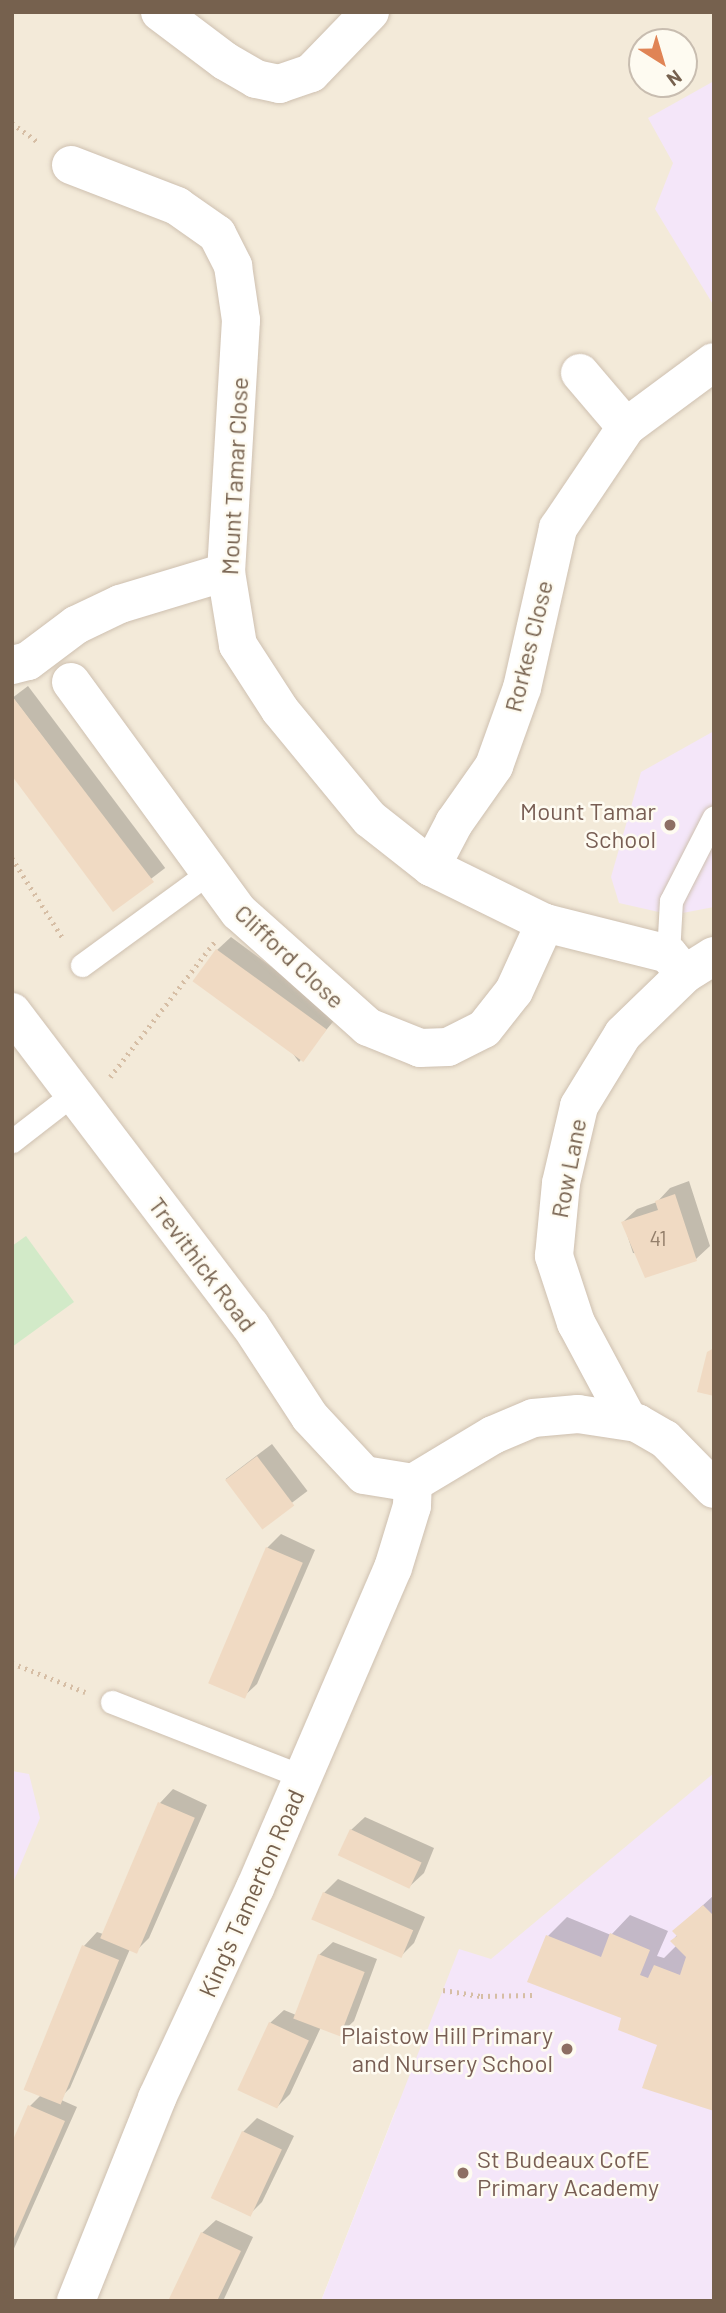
<!DOCTYPE html>
<html>
<head>
<meta charset="utf-8">
<style>
	body { margin:0 }
	#map { position:relative; width:726px; height:2313px; overflow:hidden; background:#fcf7ea; font-family:Barlow,sans-serif }
	div>[style] { position:absolute }
	.residential>* { inset:0; background:#f3ead9 }
	.education>* { inset:0; background:#f4e6f9 }
	.green>* { inset:0; background:#d2eac8 }
	.shadow>* { inset:0; background:#0003; transform-origin:0 0 }
	.building>* { inset:0; background:#f0dac3; transform-origin:0 0 }
	.path>* { height:4.5px; margin-top:-2.25px; transform-origin:0; background:repeating-linear-gradient(90deg,#d6bea5 0 2px,transparent 0 7px) }
	.roads { filter:drop-shadow(0 0 2px #cec0b0) drop-shadow(0 0 2px #cec0b0) }
	.service>* { height:23px; margin:-11.5px; padding:0 11.5px; transform-origin:11.5px; border-radius:11.5px; background:#fff }
	.minor>* { height:38px; margin:-19px; padding:0 19px; transform-origin:19px; border-radius:19px; background:#fff }
	.tertiary>* { height:38px; margin:-19px; padding:0 19px; transform-origin:19px; border-radius:19px; background:#fff }
	.dots>* { width:19px; height:19px; translate:-50% -50%; box-sizing:border-box; border:4px solid #fefbf1; border-radius:50% }
	span { translate:-50% -50%; white-space:nowrap; text-align:center; line-height:1.15; -webkit-text-stroke:5px #fefbf1; paint-order:stroke }
	.number-label { font-size:21px; color:#947f6b }
	.number-label span { -webkit-text-stroke-width:0 }
	.street-label { font-size:24px; color:#76614e }
	.education-label { font-size:24px; color:#785e54 }
	.right { translate:-100% -50%; text-align:right }
	.left { translate:0 -50%; text-align:left }
	.frame { position:absolute; inset:0; border:14px solid #76614e; pointer-events:none }
	.north { position:absolute; left:628px; top:28px; width:70px; height:70px; box-sizing:border-box; background:#fefbf1; border:2px solid #c8bdb0; border-radius:50%; rotate:143deg; font-size:19px; font-weight:700; line-height:28px; text-align:center; color:#76614e }
	.north::after { content:''; display:block; margin:auto; width:24px; height:32px; background:#e08455; clip-path:polygon(50% 0,100% 100%,50% 72%,0 100%) }
</style>
</head>
<body>
<div id="map">
	<div class="residential">
		<div style="clip-path:polygon(evenodd,12px 12px,714px 12px,714px 2238px,396px 2109px,321px 2301px,12px 2301px,12px 12px,642px 42px,684px 42px,684px 84px,642px 84px,642px 42px)"></div>
	</div>
	<div class="education">
		<div style="clip-path:polygon(714px 81px,714px 306px,655px 209px,673px 163px,648px 118px)"></div>
		<div style="clip-path:polygon(714px 731px,714px 907px,672px 915px,619px 903px,611px 877px,641px 772px)"></div>
		<div style="clip-path:polygon(12px 1771px,29px 1774px,40px 1818px,12px 1885px)"></div>
		<div style="clip-path:polygon(714px 1773px,714px 2301px,321px 2301px,459px 1949px,491px 1959px)"></div>
	</div>
	<div class="green">
		<div style="clip-path:polygon(26px 1236px,74px 1302px,12px 1347px,12px 1246px)"></div>
	</div>
	<div class="shadow">
		<div style="left:28px;top:686px;width:228px;height:19px;rotate:53deg"></div>
		<div style="clip-path:polygon(231px 937px,338px 1016px,299px 1062px,217px 950px)"></div>
		<div style="clip-path:polygon(689px 1181px,710px 1246px,696px 1259px,633px 1253px,623px 1222px,637px 1209px,657px 1202px,670px 1188px)"></div>
		<div style="left:272px;top:1444px;width:59px;height:58px;rotate:53deg"></div>
		<div style="clip-path:polygon(281px 1534px,315px 1550px,257px 1684px,243px 1697px,267px 1548px)"></div>
		<div style="clip-path:polygon(173px 1789px,207px 1805px,149px 1938px,135px 1952px,130px 1949px,70px 2088px,59px 2099px,77px 2107px,12px 2253px,12px 2146px,30px 2106px,41px 2095px,84px 1946px,97px 1932px,103px 1934px,160px 1803px)"></div>
		<div style="clip-path:polygon(365px 1817px,434px 1848px,424px 1873px,410px 1886px,351px 1830px)"></div>
		<div style="clip-path:polygon(338px 1879px,425px 1917px,414px 1943px,401px 1956px,324px 1893px)"></div>
		<div style="clip-path:polygon(714px 1895px,714px 2109px,659px 2044px,548px 1936px,567px 1917px,611px 1935px,630px 1915px,668px 1931px,657px 1956px,664px 1958px,677px 1945px,672px 1941px,678px 1934px,675px 1931px)"></div>
		<div style="clip-path:polygon(333px 1942px,377px 1959px,354px 2021px,340px 2034px,321px 2027px,290px 2094px,277px 2107px,270px 2023px,284px 2010px,296px 2015px,319px 1955px)"></div>
		<div style="clip-path:polygon(257px 2118px,294px 2136px,262px 2202px,249px 2215px,243px 2132px)"></div>
		<div style="clip-path:polygon(216px 2220px,253px 2237px,223px 2301px,173px 2301px,202px 2233px)"></div>
	</div>
	<div class="building">
		<div style="clip-path:polygon(12px 696px,154px 882px,113px 912px,12px 776px)"></div>
		<div style="left:216px;top:949px;width:137px;height:40px;rotate:36deg"></div>
		<div style="clip-path:polygon(675px 1194px,697px 1261px,645px 1278px,621px 1222px,658px 1210px,655px 1201px)"></div>
		<div style="clip-path:polygon(714px 1348px,714px 1396px,697px 1392px,707px 1352px)"></div>
		<div style="left:257px;top:1456px;width:62px;height:40px;rotate:53deg"></div>
		<div style="left:266px;top:1547px;width:40px;height:148px;rotate:23deg"></div>
		<div style="left:158px;top:1802px;width:40px;height:148px;rotate:23deg"></div>
		<div style="left:350px;top:1829px;width:79px;height:29px;rotate:25deg"></div>
		<div style="left:323px;top:1892px;width:98px;height:30px;rotate:23deg"></div>
		<div style="clip-path:polygon(703px 1905px,714px 1916px,714px 2111px,642px 2088px,657px 2045px,618px 2030px,621px 2018px,527px 1982px,546px 1935px,601px 1957px,610px 1933px,650px 1950px,640px 1975px,648px 1978px,654px 1965px,680px 1975px,686px 1957px,670px 1941px,677px 1936px,672px 1931px)"></div>
		<div style="left:82px;top:1945px;width:40px;height:156px;rotate:22deg"></div>
		<div style="left:318px;top:1954px;width:50px;height:69px;rotate:21deg"></div>
		<div style="left:269px;top:2022px;width:44px;height:75px;rotate:25deg"></div>
		<div style="clip-path:polygon(28px 2105px,65px 2121px,12px 2243px,12px 2142px)"></div>
		<div style="left:242px;top:2131px;width:44px;height:74px;rotate:25deg"></div>
		<div style="clip-path:polygon(201px 2232px,241px 2251px,217px 2301px,168px 2301px)"></div>
	</div>
	<div class="path">
		<div style="left:12px;top:123px;width:34px;rotate:36deg"></div>
		<div style="left:12px;top:858px;width:97px;rotate:57.6deg"></div>
		<div style="left:110px;top:1077px;width:173px;rotate:-52.3deg"></div>
		<div style="left:12px;top:1663px;width:79px;rotate:21.7deg"></div>
		<div style="left:443px;top:1990px;width:38px;rotate:9deg"></div>
		<div style="left:481px;top:1996px;width:51px;rotate:-1.1deg"></div>
	</div>
	<div class="roads">
		<div class="service">
			<div style="left:668px;top:954px;width:53px;rotate:-86.8deg"></div>
			<div style="left:671px;top:901px;width:94px;rotate:-62.9deg"></div>
			<div style="left:82px;top:965px;width:156px;rotate:-36.1deg"></div>
			<div style="left:12px;top:1141px;width:78px;rotate:-37.7deg"></div>
			<div style="left:112px;top:1702px;width:205px;rotate:21.4deg"></div>
		</div>
		<div class="minor">
			<div style="left:160px;top:12px;width:81px;rotate:37deg"></div>
			<div style="left:225px;top:61px;width:36px;rotate:30deg"></div>
			<div style="left:256px;top:79px;width:24px;rotate:12deg"></div>
			<div style="left:279px;top:84px;width:34px;rotate:-19deg"></div>
			<div style="left:311px;top:73px;width:85px;rotate:-46deg"></div>
			<div style="left:71px;top:165px;width:114px;rotate:21.1deg"></div>
			<div style="left:177px;top:206px;width:49px;rotate:35deg"></div>
			<div style="left:217px;top:234px;width:36px;rotate:63deg"></div>
			<div style="left:233px;top:266px;width:55px;rotate:81.6deg"></div>
			<div style="left:241px;top:320px;width:252px;rotate:93.4deg"></div>
			<div style="left:226px;top:572px;width:74px;rotate:80.7deg"></div>
			<div style="left:238px;top:645px;width:77px;rotate:57.1deg"></div>
			<div style="left:280px;top:710px;width:141px;rotate:50.5deg"></div>
			<div style="left:370px;top:819px;width:78px;rotate:38.2deg"></div>
			<div style="left:431px;top:867px;width:127px;rotate:26.2deg"></div>
			<div style="left:545px;top:923px;width:127px;rotate:14.1deg"></div>
			<div style="left:668px;top:954px;width:26px;rotate:50deg"></div>
			<div style="left:580px;top:373px;width:71px;rotate:49.6deg"></div>
			<div style="left:12px;top:665px;width:16px;rotate:-14deg"></div>
			<div style="left:28px;top:661px;width:60px;rotate:-36.9deg"></div>
			<div style="left:76px;top:625px;width:49px;rotate:-25.5deg"></div>
			<div style="left:120px;top:604px;width:111px;rotate:-16.8deg"></div>
			<div style="left:71px;top:682px;width:285px;rotate:53.9deg"></div>
			<div style="left:239px;top:912px;width:173px;rotate:41.7deg"></div>
			<div style="left:368px;top:1027px;width:56px;rotate:22deg"></div>
			<div style="left:420px;top:1048px;width:28px;rotate:-2deg"></div>
			<div style="left:448px;top:1047px;width:40px;rotate:-26.6deg"></div>
			<div style="left:484px;top:1029px;width:48px;rotate:-51.7deg"></div>
			<div style="left:514px;top:991px;width:75px;rotate:-65.5deg"></div>
			<div style="left:431px;top:867px;width:50px;rotate:-62.4deg"></div>
			<div style="left:454px;top:823px;width:70px;rotate:-54.9deg"></div>
			<div style="left:494px;top:766px;width:83px;rotate:-70.3deg"></div>
			<div style="left:522px;top:688px;width:164px;rotate:-77.3deg"></div>
			<div style="left:558px;top:528px;width:122px;rotate:-56deg"></div>
			<div style="left:626px;top:427px;width:109px;rotate:-36.5deg"></div>
			<div style="left:627px;top:1418px;width:108px;rotate:-118.2deg"></div>
			<div style="left:576px;top:1323px;width:71px;rotate:-108.2deg"></div>
			<div style="left:554px;top:1256px;width:73px;rotate:-84.5deg"></div>
			<div style="left:561px;top:1183px;width:79px;rotate:-76.8deg"></div>
			<div style="left:579px;top:1106px;width:84px;rotate:-58.6deg"></div>
			<div style="left:623px;top:1034px;width:86px;rotate:-44.1deg"></div>
			<div style="left:685px;top:974px;width:34px;rotate:-32deg"></div>
			<div style="left:76px;top:2301px;width:219px;rotate:-68.2deg"></div>
			<div style="left:157px;top:2098px;width:232px;rotate:-65deg"></div>
			<div style="left:255px;top:1888px;width:348px;rotate:-66.7deg"></div>
			<div style="left:393px;top:1568px;width:65px;rotate:-73deg"></div>
			<div style="left:412px;top:1506px;width:23px;rotate:-88deg"></div>
		</div>
		<div class="tertiary">
			<div style="left:12px;top:1012px;width:393px;rotate:52.8deg"></div>
			<div style="left:250px;top:1325px;width:110px;rotate:56.9deg"></div>
			<div style="left:310px;top:1417px;width:79px;rotate:47deg"></div>
			<div style="left:364px;top:1475px;width:50px;rotate:9.3deg"></div>
			<div style="left:413px;top:1483px;width:93px;rotate:-31deg"></div>
			<div style="left:493px;top:1435px;width:43px;rotate:-23deg"></div>
			<div style="left:533px;top:1418px;width:45px;rotate:-5.1deg"></div>
			<div style="left:578px;top:1414px;width:60px;rotate:8.7deg"></div>
			<div style="left:637px;top:1423px;width:32px;rotate:30deg"></div>
			<div style="left:665px;top:1439px;width:70px;rotate:45.6deg"></div>
		</div>
	</div>
	<div class="dots">
		<div style="left:670px;top:825px;background:#8d6e63"></div>
		<div style="left:567px;top:2049px;background:#8d6e63"></div>
		<div style="left:463px;top:2173px;background:#8d6e63"></div>
	</div>
	<div class="number-label">
		<span style="left:658px;top:1238px">41</span>
	</div>
	<div class="street-label">
		<span style="left:234px;top:476px;rotate:-87deg">Mount Tamar Close</span>
		<span style="left:528px;top:646px;rotate:-76deg">Rorkes Close</span>
		<span style="left:290px;top:956px;rotate:43deg">Clifford Close</span>
		<span style="left:568px;top:1168px;rotate:-79deg">Row Lane</span>
		<span style="left:203px;top:1264px;rotate:53deg">Trevithick Road</span>
		<span style="left:251px;top:1893px;rotate:-66deg">King's Tamerton Road</span>
	</div>
	<div class="education-label">
		<span class="right" style="left:656px;top:825px">Mount Tamar<br>School</span>
		<span class="right" style="left:553px;top:2049px">Plaistow Hill Primary<br>and Nursery School</span>
		<span class="left" style="left:477px;top:2173px">St Budeaux CofE<br>Primary Academy</span>
	</div>
	<div class="frame"></div>
	<div class="north">N</div>
</div>
</body>
</html>
